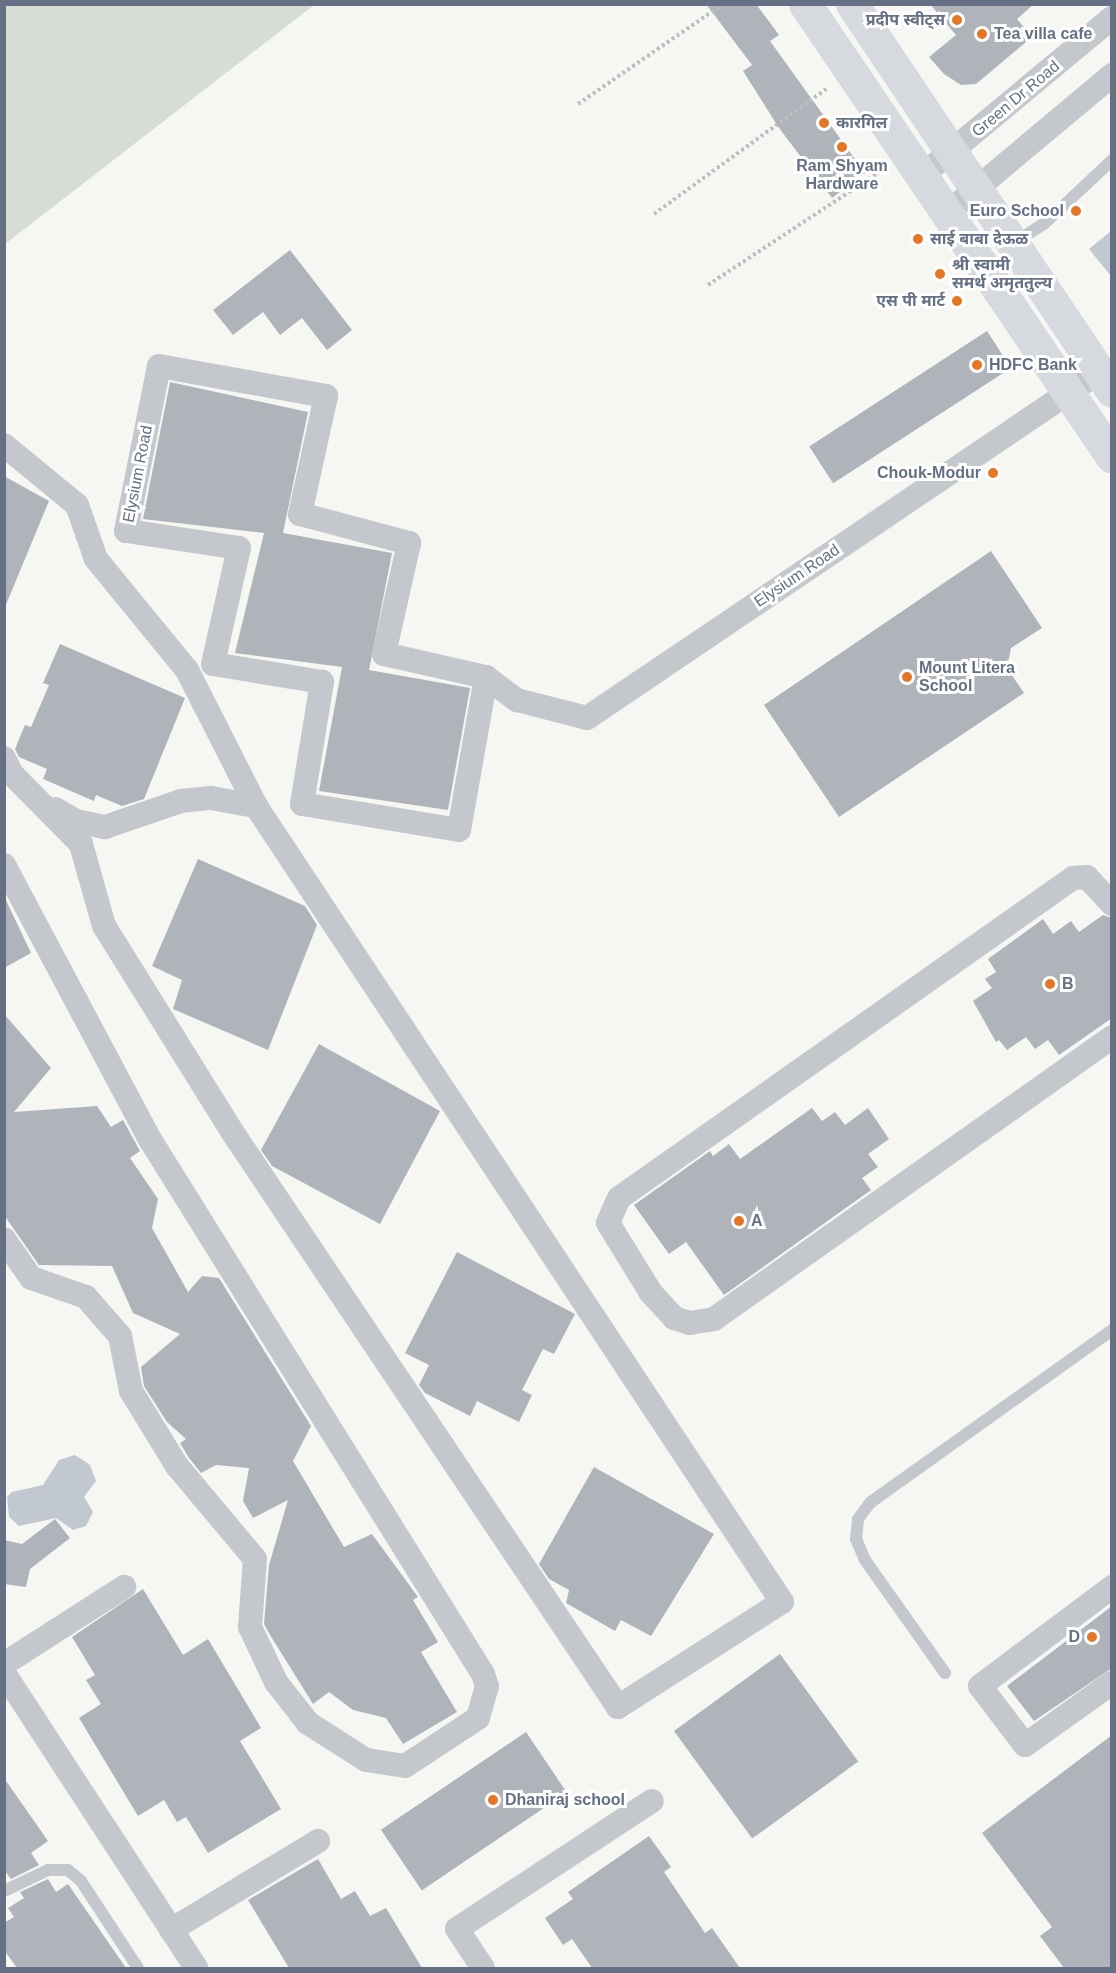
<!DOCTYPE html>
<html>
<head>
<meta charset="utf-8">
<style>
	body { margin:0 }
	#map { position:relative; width:1116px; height:1973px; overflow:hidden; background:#f6f6f3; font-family:Arial,"Noto Sans Devanagari",sans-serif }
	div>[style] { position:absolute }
	.green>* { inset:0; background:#d6ddd4 }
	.water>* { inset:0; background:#c1c8cf }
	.building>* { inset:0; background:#afb4bb; transform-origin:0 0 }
	.path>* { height:4px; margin-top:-2px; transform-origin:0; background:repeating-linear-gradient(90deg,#bebfc2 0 3px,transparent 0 6px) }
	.service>* { height:12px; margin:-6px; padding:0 6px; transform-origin:6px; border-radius:6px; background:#c4c7cb }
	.minor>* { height:24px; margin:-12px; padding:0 12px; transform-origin:12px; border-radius:12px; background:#c4c7cb }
	.secondary>* { height:33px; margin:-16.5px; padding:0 16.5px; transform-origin:16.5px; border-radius:16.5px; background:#d6d9de }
	.dots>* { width:16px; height:16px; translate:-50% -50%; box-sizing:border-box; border:3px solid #fff; border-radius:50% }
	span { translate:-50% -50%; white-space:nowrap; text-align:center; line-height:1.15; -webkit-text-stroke:6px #fff; paint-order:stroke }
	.poi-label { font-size:16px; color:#657084; font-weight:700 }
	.right { translate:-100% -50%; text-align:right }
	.left { translate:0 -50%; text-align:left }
	.street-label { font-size:16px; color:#657084 }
	.frame { position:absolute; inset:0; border:6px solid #657084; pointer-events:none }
</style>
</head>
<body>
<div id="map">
	<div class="green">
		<div style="clip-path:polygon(5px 4px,314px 4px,314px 5px,5px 244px)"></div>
	</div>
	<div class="water">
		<div style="clip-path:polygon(1111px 231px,1111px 276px,1089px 249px)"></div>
		<div style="clip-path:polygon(75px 1455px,90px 1465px,96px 1481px,84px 1497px,93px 1512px,86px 1526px,73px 1530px,56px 1518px,19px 1526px,9px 1517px,7px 1497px,12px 1492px,43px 1485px,59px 1460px)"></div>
	</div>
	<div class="building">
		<div style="clip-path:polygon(706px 4px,756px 4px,779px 35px,770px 41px,865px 173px,832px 198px,779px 128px,743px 71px,752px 65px)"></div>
		<div style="clip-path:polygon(930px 4px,1034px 4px,1017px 19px,1032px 37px,976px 84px,961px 85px,944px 74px,929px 57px,956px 35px)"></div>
		<div style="clip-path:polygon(290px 250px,352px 330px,327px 350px,302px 318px,280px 335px,263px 312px,233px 335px,213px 310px)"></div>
		<div style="left:987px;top:331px;width:44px;height:212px;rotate:57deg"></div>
		<div style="clip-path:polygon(170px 382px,308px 412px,283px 533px,392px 553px,369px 670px,470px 688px,448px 810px,319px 791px,342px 667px,235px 653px,264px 533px,143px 519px)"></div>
		<div style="clip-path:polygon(4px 476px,49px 501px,5px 607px,4px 607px)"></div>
		<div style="clip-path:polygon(991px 551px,1042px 628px,1011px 648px,1007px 668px,1024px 693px,839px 817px,764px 705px)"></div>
		<div style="clip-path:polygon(60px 644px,185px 698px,144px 799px,122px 806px,96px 795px,94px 801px,43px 779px,47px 769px,19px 757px,15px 749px,25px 725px,31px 727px,49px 685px,43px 683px)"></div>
		<div style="clip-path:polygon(198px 859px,305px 906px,317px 925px,268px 1050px,173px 1009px,182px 980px,152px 966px)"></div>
		<div style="clip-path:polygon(4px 896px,31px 953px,4px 968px)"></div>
		<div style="clip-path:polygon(1103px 915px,1112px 918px,1112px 1018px,1059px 1055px,1048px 1040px,1035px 1049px,1026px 1037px,1007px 1050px,999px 1040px,996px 1042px,973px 1001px,992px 988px,985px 979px,996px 972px,988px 959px,1043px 919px,1053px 934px,1071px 921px,1079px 932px)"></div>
		<div style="clip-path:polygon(4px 1014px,51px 1068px,14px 1112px,97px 1106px,111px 1127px,123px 1120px,140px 1151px,130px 1158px,158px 1199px,152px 1228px,188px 1292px,202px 1276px,219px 1278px,311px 1426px,293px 1461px,344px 1547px,372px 1534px,418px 1597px,413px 1600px,438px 1642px,421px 1652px,457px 1712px,403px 1744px,386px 1718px,353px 1710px,329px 1692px,313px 1704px,270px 1635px,264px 1624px,269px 1565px,288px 1500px,253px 1518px,243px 1501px,249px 1468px,216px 1465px,201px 1473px,189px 1458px,180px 1443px,186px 1439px,167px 1422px,144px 1386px,141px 1367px,180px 1334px,133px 1313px,112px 1266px,39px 1265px,4px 1215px)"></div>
		<div style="clip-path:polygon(319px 1044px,440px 1111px,380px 1224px,272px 1166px,261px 1150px)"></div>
		<div style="clip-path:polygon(812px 1108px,822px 1121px,835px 1112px,845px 1125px,868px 1108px,889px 1139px,868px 1154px,878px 1167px,862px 1178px,871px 1190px,724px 1295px,686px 1242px,669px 1254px,634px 1205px,710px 1151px,713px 1156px,729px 1144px,740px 1159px)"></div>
		<div style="clip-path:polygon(457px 1252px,575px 1314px,554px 1354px,543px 1349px,522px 1390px,532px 1395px,519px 1422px,477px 1401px,470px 1416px,425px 1393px,419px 1385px,429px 1365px,405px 1353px)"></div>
		<div style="clip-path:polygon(594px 1467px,714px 1534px,651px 1636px,621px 1620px,615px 1631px,566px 1603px,569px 1590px,549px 1579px,539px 1564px)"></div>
		<div style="clip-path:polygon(55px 1519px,70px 1538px,30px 1569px,26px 1587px,4px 1584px,4px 1540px,22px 1544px)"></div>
		<div style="clip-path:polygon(143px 1589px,183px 1655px,208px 1639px,261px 1728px,240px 1741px,281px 1809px,208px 1853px,186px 1817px,177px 1822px,164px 1800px,138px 1816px,79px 1718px,101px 1704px,86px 1680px,95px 1675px,72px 1637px)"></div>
		<div style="clip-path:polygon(1112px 1606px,1112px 1668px,1034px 1721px,1007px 1686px)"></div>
		<div style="left:780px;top:1654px;width:133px;height:131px;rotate:54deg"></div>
		<div style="left:526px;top:1732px;width:73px;height:175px;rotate:56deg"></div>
		<div style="clip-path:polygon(1112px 1735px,1112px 1968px,1064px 1968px,1040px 1936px,1052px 1927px,982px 1833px)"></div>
		<div style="clip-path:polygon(4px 1778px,48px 1841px,31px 1853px,39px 1865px,11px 1879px,4px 1870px)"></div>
		<div style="clip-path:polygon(649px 1836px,671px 1867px,664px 1872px,705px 1933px,712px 1928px,740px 1968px,592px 1968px,572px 1939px,563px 1945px,545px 1918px,573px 1899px,568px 1892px)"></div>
		<div style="clip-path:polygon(318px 1859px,341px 1899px,355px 1891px,370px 1916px,386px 1908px,422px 1968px,289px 1968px,248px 1900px)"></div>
		<div style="clip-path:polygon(48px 1879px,56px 1892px,68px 1884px,126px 1968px,17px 1968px,4px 1950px,4px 1923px,14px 1917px,8px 1908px,24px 1898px,20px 1892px)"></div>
	</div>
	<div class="path">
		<div style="left:578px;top:104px;width:176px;rotate:-34.6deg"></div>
		<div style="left:654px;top:214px;width:213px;rotate:-36deg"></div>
		<div style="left:708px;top:285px;width:207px;rotate:-33.4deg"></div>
	</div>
	<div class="service">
		<div style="left:1014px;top:243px;width:37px;rotate:-33deg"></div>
		<div style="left:1045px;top:223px;width:92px;rotate:-43.2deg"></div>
		<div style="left:945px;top:1673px;width:138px;rotate:-125.3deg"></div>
		<div style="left:865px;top:1560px;width:23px;rotate:-113deg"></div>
		<div style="left:856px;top:1539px;width:20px;rotate:-84deg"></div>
		<div style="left:858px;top:1519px;width:21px;rotate:-53deg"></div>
		<div style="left:871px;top:1502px;width:296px;rotate:-35.5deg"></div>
		<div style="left:4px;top:1891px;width:49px;rotate:-25.5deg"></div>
		<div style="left:48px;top:1870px;width:20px"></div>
		<div style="left:68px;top:1870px;width:17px;rotate:40deg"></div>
		<div style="left:81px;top:1881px;width:104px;rotate:56.8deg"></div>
	</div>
	<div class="minor">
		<div style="left:919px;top:178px;width:251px;rotate:-39.7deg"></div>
		<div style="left:946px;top:214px;width:217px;rotate:-39.9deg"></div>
		<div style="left:4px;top:445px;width:94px;rotate:39.4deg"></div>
		<div style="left:77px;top:505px;width:57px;rotate:70.6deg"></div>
		<div style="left:96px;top:559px;width:144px;rotate:50.7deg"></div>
		<div style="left:187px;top:670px;width:153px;rotate:63.1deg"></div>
		<div style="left:256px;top:806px;width:954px;rotate:56.54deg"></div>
		<div style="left:782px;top:1602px;width:195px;rotate:147.4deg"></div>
		<div style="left:618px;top:1707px;width:691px;rotate:-123.85deg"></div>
		<div style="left:233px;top:1133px;width:244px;rotate:-121.9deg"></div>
		<div style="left:104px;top:926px;width:85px;rotate:-105.7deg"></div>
		<div style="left:81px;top:844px;width:98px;rotate:-134.6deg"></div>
		<div style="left:12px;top:774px;width:18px;rotate:-117deg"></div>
		<div style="left:486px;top:677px;width:155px;rotate:100deg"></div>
		<div style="left:459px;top:830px;width:159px;rotate:-170.6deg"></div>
		<div style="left:302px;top:804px;width:124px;rotate:-80.7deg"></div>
		<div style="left:322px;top:682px;width:110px;rotate:-170.6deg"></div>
		<div style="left:213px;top:664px;width:119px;rotate:-77.4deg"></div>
		<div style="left:239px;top:548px;width:114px;rotate:-171.4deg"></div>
		<div style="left:126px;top:531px;width:168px;rotate:-78.7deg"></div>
		<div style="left:159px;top:366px;width:170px;rotate:10.2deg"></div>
		<div style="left:326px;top:396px;width:121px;rotate:102.4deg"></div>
		<div style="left:300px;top:514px;width:113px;rotate:14.9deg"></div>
		<div style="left:409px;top:543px;width:114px;rotate:102.7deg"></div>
		<div style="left:384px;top:654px;width:105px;rotate:12.7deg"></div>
		<div style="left:486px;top:677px;width:39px;rotate:37deg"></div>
		<div style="left:517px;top:700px;width:72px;rotate:14.4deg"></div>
		<div style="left:587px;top:718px;width:618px;rotate:-34.05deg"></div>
		<div style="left:55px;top:809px;width:24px;rotate:30deg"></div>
		<div style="left:76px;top:821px;width:30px;rotate:12deg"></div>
		<div style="left:105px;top:827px;width:80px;rotate:-18.9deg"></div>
		<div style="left:181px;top:801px;width:30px;rotate:-6deg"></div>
		<div style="left:211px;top:798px;width:46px;rotate:10.1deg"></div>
		<div style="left:4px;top:865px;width:313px;rotate:62deg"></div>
		<div style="left:151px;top:1141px;width:628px;rotate:58.08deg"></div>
		<div style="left:483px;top:1674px;width:13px;rotate:72deg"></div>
		<div style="left:487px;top:1686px;width:33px;rotate:106deg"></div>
		<div style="left:478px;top:1718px;width:87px;rotate:146.7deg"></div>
		<div style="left:405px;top:1766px;width:39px;rotate:-171deg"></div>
		<div style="left:366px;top:1760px;width:69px;rotate:-147.5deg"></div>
		<div style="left:308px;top:1723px;width:52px;rotate:-128deg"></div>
		<div style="left:276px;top:1682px;width:61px;rotate:-115.3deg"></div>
		<div style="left:250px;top:1627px;width:68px;rotate:-85.8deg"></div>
		<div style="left:255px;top:1559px;width:121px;rotate:-130deg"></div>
		<div style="left:177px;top:1466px;width:88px;rotate:-121.5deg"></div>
		<div style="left:131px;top:1391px;width:56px;rotate:-101.3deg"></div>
		<div style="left:120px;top:1336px;width:52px;rotate:-131.1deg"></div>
		<div style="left:86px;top:1297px;width:58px;rotate:-160.9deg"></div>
		<div style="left:31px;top:1278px;width:47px;rotate:-124.7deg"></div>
		<div style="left:1112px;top:904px;width:37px;rotate:-133deg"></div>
		<div style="left:1087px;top:877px;width:14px;rotate:176deg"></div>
		<div style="left:1073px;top:878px;width:555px;rotate:144.82deg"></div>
		<div style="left:619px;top:1198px;width:27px;rotate:114deg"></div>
		<div style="left:608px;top:1223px;width:82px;rotate:58.4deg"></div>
		<div style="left:651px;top:1293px;width:34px;rotate:47deg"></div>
		<div style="left:674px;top:1318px;width:16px;rotate:18deg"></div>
		<div style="left:689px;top:1323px;width:25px;rotate:-9deg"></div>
		<div style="left:714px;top:1319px;width:488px;rotate:-35.3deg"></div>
		<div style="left:1112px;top:1587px;width:165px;rotate:143.1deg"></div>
		<div style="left:980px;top:1686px;width:74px;rotate:52.7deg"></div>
		<div style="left:1025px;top:1745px;width:107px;rotate:-35.5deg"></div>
		<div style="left:4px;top:1664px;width:143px;rotate:-32.7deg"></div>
		<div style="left:4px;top:1673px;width:352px;rotate:56.9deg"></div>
		<div style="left:171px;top:1930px;width:172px;rotate:-31.2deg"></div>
		<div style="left:483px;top:1968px;width:47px;rotate:-123.7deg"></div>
		<div style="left:457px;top:1929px;width:233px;rotate:-33.3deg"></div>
	</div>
	<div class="secondary">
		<div style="left:805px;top:4px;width:547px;rotate:55.87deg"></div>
		<div style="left:852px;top:4px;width:466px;rotate:56.1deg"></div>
	</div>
	<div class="dots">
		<div style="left:957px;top:20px;background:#e47626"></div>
		<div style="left:982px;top:34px;background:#e47626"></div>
		<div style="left:824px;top:123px;background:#e47626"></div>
		<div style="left:842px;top:147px;background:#e47626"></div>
		<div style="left:1076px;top:211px;background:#e47626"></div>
		<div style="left:918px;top:239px;background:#e47626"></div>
		<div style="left:940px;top:274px;background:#e47626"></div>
		<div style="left:957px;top:301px;background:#e47626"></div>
		<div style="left:977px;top:365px;background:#e47626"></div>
		<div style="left:993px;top:473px;background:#e47626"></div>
		<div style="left:907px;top:677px;background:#e47626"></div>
		<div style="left:1050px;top:984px;background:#e47626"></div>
		<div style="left:739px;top:1221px;background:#e47626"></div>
		<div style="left:1092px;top:1637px;background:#e47626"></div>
		<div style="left:493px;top:1800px;background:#e47626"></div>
	</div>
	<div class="poi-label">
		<span class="right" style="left:945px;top:20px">प्रदीप स्वीट्स</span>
		<span class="left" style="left:994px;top:34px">Tea villa cafe</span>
		<span class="left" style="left:836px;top:123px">कारगिल</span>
		<span style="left:842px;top:175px">Ram Shyam<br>Hardware</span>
		<span class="right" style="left:1064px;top:211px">Euro School</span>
		<span class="left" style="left:930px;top:239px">साई बाबा देऊळ</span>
		<span class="left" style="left:952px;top:274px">श्री स्वामी<br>समर्थ अमृततुल्य</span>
		<span class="right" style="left:945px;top:301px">एस पी मार्ट</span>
		<span class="left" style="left:989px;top:365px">HDFC Bank</span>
		<span class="right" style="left:981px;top:473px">Chouk-Modur</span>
		<span class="left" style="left:919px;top:677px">Mount Litera<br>School</span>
		<span class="left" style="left:1062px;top:984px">B</span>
		<span class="left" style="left:751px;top:1221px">A</span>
		<span class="right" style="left:1080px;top:1637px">D</span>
		<span class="left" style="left:505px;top:1800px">Dhaniraj school</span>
	</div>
	<div class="street-label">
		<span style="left:1016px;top:99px;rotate:-40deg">Green Dr Road</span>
		<span style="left:138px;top:474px;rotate:-79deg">Elysium Road</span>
		<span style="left:797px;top:576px;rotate:-34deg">Elysium Road</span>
	</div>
	<div class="frame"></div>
</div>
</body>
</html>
